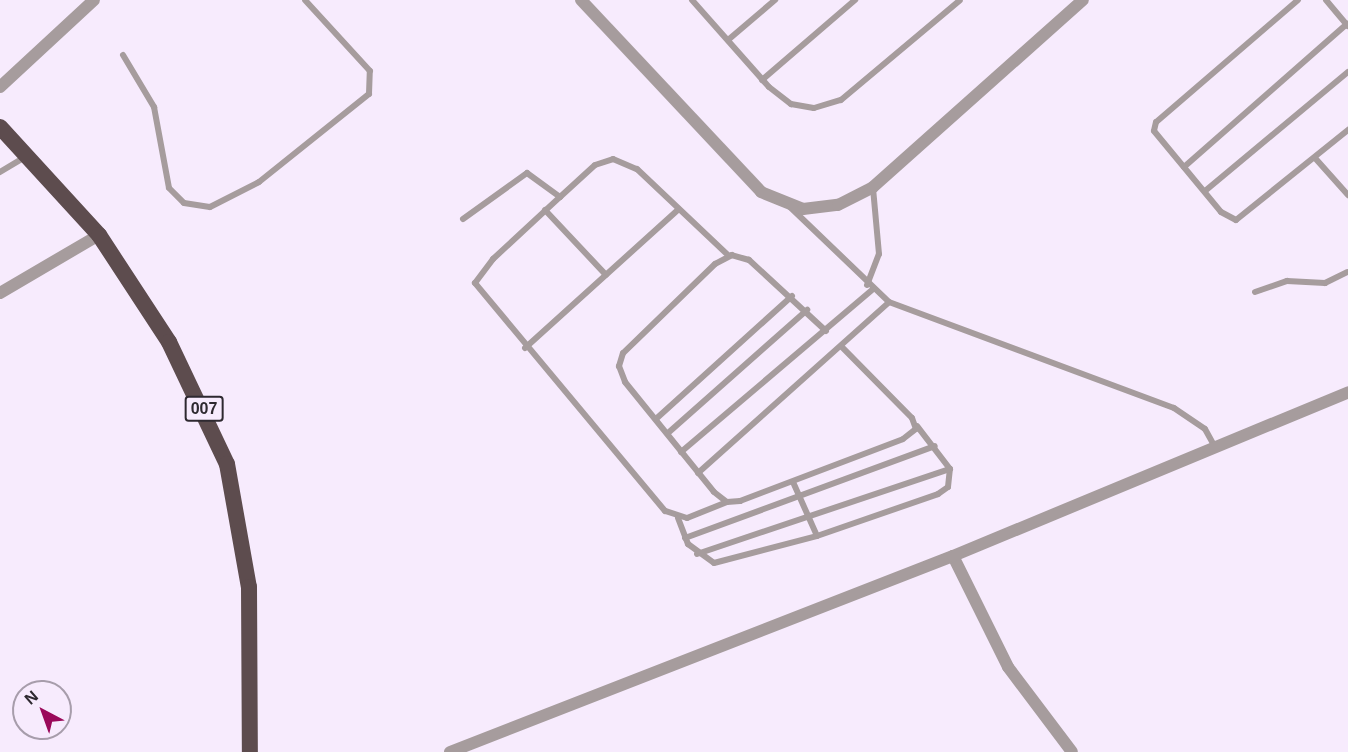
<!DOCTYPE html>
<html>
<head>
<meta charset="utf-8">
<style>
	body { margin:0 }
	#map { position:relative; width:1348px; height:752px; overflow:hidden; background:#f7ebfd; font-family:Arial,sans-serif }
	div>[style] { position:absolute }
	.service>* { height:6px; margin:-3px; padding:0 3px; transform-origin:3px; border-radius:3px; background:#a69c9d }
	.minor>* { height:12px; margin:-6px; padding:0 6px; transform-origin:6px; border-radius:6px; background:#a69c9d }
	.trunk>* { height:16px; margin:-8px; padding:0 8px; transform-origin:8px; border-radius:8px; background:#5d4c4e }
	span { translate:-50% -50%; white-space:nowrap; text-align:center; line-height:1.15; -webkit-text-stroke:6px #f7ebfd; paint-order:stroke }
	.shield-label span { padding:2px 4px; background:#f7ebfd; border:2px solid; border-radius:4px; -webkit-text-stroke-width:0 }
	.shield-label { font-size:16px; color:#2e2930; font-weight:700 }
	.north { position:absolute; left:12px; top:680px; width:60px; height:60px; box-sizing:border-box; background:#f7ebfd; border:2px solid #a79dab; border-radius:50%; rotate:319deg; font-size:16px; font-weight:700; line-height:24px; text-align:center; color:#2e2930 }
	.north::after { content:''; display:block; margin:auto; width:21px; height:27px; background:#9a095a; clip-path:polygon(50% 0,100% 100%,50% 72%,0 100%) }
</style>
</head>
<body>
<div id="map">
	<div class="service">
		<div style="left:692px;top:0;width:116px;rotate:48.5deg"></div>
		<div style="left:769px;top:87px;width:28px;rotate:38deg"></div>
		<div style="left:791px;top:104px;width:23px;rotate:10deg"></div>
		<div style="left:814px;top:108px;width:28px;rotate:-17deg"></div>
		<div style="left:841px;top:100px;width:155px;rotate:-40deg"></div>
		<div style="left:1298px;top:0;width:187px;rotate:139.3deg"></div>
		<div style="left:1156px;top:122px;width:9px;rotate:103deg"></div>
		<div style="left:1154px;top:131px;width:105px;rotate:50.4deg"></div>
		<div style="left:1221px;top:212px;width:17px;rotate:28deg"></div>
		<div style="left:1236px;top:220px;width:144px;rotate:-38.8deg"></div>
		<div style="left:1326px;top:0;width:34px;rotate:50deg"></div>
		<div style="left:728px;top:40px;width:62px;rotate:-40.4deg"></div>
		<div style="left:123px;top:55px;width:61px;rotate:59.2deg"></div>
		<div style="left:154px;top:107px;width:82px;rotate:79.5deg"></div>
		<div style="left:169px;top:188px;width:21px;rotate:45deg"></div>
		<div style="left:184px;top:203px;width:26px;rotate:9deg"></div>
		<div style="left:210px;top:207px;width:55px;rotate:-27deg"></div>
		<div style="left:259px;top:182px;width:141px;rotate:-38.7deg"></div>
		<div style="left:369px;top:94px;width:23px;rotate:-88deg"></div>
		<div style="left:370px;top:71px;width:96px;rotate:-132.5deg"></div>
		<div style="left:762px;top:80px;width:123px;rotate:-40.7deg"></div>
		<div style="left:1315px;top:158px;width:50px;rotate:48.3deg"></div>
		<div style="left:1184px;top:167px;width:217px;rotate:-41.3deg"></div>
		<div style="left:0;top:172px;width:29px;rotate:-31deg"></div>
		<div style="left:1205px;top:191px;width:186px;rotate:-39.8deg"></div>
		<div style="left:790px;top:207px;width:137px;rotate:43.8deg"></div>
		<div style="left:889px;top:302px;width:304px;rotate:20.4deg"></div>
		<div style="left:1174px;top:408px;width:37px;rotate:34deg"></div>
		<div style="left:1205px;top:429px;width:21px;rotate:61deg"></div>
		<div style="left:545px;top:210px;width:89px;rotate:46.8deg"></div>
		<div style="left:463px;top:219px;width:79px;rotate:-35.7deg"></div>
		<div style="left:527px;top:173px;width:41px;rotate:36deg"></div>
		<div style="left:867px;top:285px;width:33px;rotate:-69deg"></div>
		<div style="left:879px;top:254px;width:66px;rotate:-95.2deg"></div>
		<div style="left:1255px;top:292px;width:34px;rotate:-19deg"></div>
		<div style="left:1287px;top:281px;width:38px;rotate:3deg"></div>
		<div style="left:1325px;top:283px;width:25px;rotate:-26deg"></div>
		<div style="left:826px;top:331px;width:105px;rotate:-137.3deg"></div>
		<div style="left:749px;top:260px;width:18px;rotate:-164deg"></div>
		<div style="left:732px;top:255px;width:19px;rotate:152deg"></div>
		<div style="left:715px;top:264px;width:128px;rotate:135.9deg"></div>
		<div style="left:623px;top:353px;width:14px;rotate:107deg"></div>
		<div style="left:619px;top:366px;width:17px;rotate:69deg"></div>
		<div style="left:625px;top:382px;width:141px;rotate:51deg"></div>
		<div style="left:714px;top:492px;width:16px;rotate:38deg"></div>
		<div style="left:727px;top:502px;width:13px;rotate:-4deg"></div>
		<div style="left:740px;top:501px;width:174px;rotate:-20.8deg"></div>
		<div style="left:903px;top:439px;width:16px;rotate:-38deg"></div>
		<div style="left:916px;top:429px;width:12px;rotate:-110deg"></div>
		<div style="left:912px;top:418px;width:100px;rotate:-134.6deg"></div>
		<div style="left:525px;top:348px;width:207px;rotate:-42.1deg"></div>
		<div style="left:657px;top:418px;width:182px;rotate:-42.1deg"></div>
		<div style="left:668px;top:433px;width:186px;rotate:-41.5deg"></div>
		<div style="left:681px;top:452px;width:250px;rotate:-40.3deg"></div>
		<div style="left:698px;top:473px;width:256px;rotate:-41.8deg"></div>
		<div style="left:793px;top:482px;width:59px;rotate:66deg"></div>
		<div style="left:817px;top:536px;width:128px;rotate:-19.1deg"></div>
		<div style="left:938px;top:494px;width:12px;rotate:-35deg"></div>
		<div style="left:948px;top:487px;width:18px;rotate:-84deg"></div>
		<div style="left:950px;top:469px;width:54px;rotate:-127.5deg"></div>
		<div style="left:727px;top:502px;width:43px;rotate:158.2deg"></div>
		<div style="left:687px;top:518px;width:23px;rotate:-162deg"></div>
		<div style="left:665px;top:511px;width:297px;rotate:-129.8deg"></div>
		<div style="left:475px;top:283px;width:30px;rotate:-53deg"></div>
		<div style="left:493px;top:259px;width:91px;rotate:-42.8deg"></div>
		<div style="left:560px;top:197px;width:47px;rotate:-42.4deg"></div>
		<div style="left:595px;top:165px;width:19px;rotate:-18deg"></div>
		<div style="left:613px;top:159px;width:26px;rotate:23deg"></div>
		<div style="left:637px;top:169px;width:125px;rotate:43.4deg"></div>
		<div style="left:678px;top:518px;width:28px;rotate:69deg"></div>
		<div style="left:688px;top:544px;width:32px;rotate:36deg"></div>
		<div style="left:714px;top:563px;width:106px;rotate:-14.7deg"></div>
		<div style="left:685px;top:538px;width:266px;rotate:-20.2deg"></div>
		<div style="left:697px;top:554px;width:267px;rotate:-18.6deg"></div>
	</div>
	<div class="minor">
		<div style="left:581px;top:0;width:263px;rotate:46.8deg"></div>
		<div style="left:761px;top:192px;width:45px;rotate:22deg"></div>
		<div style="left:803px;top:209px;width:35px;rotate:-7deg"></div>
		<div style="left:838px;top:205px;width:39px;rotate:-27deg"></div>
		<div style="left:873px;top:187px;width:281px;rotate:-41.7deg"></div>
		<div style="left:0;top:87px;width:128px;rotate:-42.8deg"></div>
		<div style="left:0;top:293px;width:115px;rotate:-30.4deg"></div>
		<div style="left:953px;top:556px;width:124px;rotate:63.6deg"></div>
		<div style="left:1008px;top:667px;width:106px;rotate:53deg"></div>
		<div style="left:450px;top:752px;width:540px;rotate:-21.29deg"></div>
		<div style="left:953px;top:556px;width:428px;rotate:-22.5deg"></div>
	</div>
	<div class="trunk">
		<div style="left:0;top:127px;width:147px;rotate:47.5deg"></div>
		<div style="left:99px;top:235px;width:128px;rotate:56.8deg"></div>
		<div style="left:169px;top:342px;width:135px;rotate:64.6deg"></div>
		<div style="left:227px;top:464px;width:125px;rotate:79.9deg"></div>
		<div style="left:249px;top:587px;width:165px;rotate:89.7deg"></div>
	</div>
	<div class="shield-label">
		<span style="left:204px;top:409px">007</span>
	</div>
	<div class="north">N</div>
</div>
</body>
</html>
